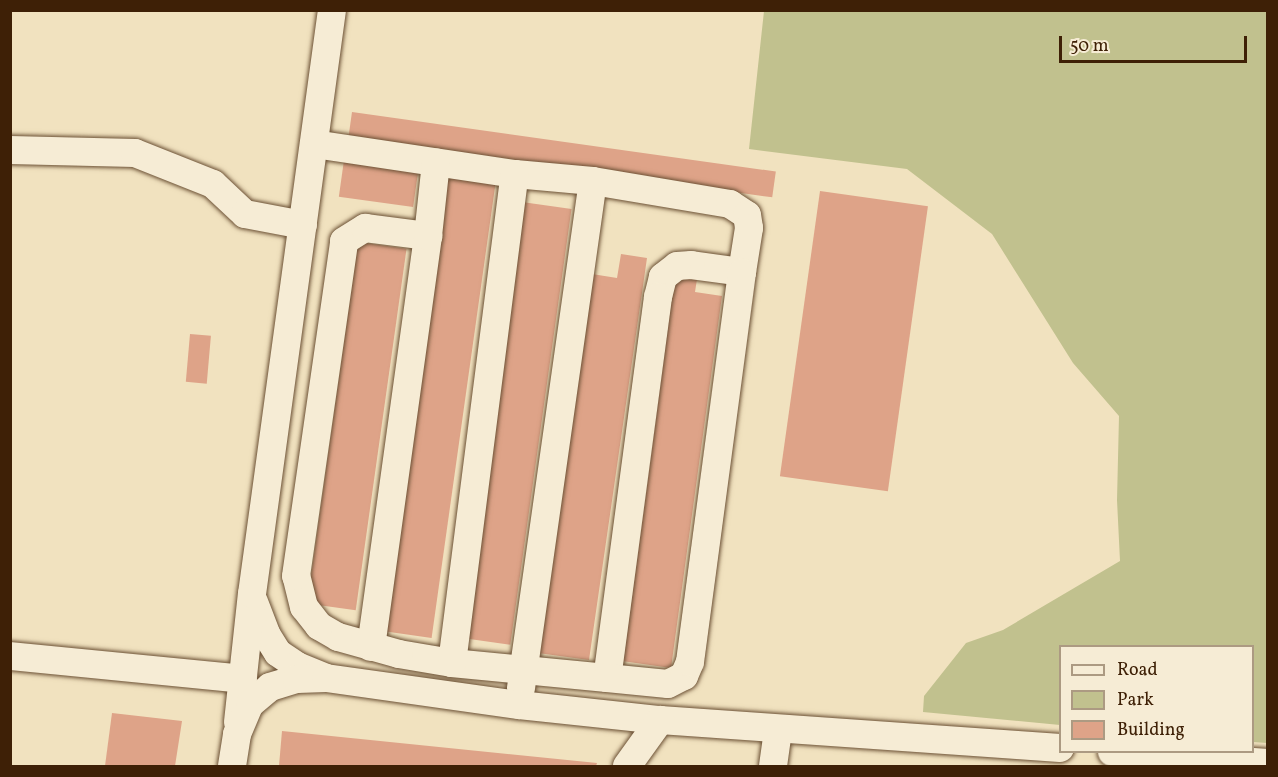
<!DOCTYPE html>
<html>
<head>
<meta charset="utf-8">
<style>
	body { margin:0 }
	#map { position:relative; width:1278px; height:777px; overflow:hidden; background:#f1e2bf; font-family:Vollkorn,serif }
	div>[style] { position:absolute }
	.green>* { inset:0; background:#c1c18e }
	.building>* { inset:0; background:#dea388; transform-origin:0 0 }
	.roads { filter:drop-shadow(0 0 2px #6b5034) drop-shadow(0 0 2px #6b5034) }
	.minor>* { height:28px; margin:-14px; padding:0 14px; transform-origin:14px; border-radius:14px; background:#f6ecd5 }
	span { translate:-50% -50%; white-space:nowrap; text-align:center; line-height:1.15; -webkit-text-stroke:6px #f6ecd5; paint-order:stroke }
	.frame { position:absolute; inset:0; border:12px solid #3e2006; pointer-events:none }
	.legend { position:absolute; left:1059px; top:645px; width:195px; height:108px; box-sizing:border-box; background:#f6ecd5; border:2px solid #ac9a82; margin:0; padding:8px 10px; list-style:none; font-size:18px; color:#3e2006 }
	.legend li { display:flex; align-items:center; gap:12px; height:30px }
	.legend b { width:30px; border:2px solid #ac9a82 }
	.scale { position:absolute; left:1059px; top:36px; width:188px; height:27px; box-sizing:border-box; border:3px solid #3e2006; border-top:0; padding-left:8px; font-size:18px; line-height:21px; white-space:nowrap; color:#3e2006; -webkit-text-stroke:4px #f6ecd5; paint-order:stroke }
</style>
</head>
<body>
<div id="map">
	<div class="green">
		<div style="clip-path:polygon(764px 11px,1267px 11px,1267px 743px,1253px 742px,1252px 646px,1060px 646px,1060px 725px,923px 712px,924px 696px,966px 643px,1003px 630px,1120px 561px,1117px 500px,1119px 416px,1073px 363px,992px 234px,907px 169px,749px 149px)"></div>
	</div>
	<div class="building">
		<div style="left:352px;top:112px;width:428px;height:26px;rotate:8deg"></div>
		<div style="left:344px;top:160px;width:75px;height:37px;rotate:8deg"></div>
		<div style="left:443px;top:176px;width:53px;height:459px;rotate:8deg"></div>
		<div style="left:820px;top:191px;width:109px;height:288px;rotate:8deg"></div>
		<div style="left:522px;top:202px;width:50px;height:440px;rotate:8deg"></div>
		<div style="left:358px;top:242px;width:49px;height:365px;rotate:8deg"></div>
		<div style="clip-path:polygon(621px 254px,647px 258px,589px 660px,538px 653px,592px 274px,617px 278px)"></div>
		<div style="clip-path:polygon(674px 276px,697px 279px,695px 292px,722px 296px,671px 668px,622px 661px)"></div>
		<div style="left:190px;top:334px;width:21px;height:48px;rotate:5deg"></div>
		<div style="clip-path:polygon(112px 713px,182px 721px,175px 766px,105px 766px)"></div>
		<div style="clip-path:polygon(282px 731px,597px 763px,596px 766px,279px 766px)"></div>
	</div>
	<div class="roads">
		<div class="minor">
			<div style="left:314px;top:144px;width:203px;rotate:8.5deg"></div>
			<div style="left:515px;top:174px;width:78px;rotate:5.1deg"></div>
			<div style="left:593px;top:181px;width:139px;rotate:9.5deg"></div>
			<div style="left:730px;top:204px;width:20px;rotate:33deg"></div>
			<div style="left:747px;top:215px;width:13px;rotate:81deg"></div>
			<div style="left:749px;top:228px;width:45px;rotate:99deg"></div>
			<div style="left:742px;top:272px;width:51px;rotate:-172.2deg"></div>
			<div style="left:691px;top:265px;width:14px;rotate:176deg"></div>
			<div style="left:677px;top:266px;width:18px;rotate:142deg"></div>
			<div style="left:663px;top:277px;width:21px;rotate:104deg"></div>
			<div style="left:658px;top:297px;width:384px;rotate:97.6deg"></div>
			<div style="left:607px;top:678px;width:156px;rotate:-174.5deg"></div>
			<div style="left:452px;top:663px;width:54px;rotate:-170.4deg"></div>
			<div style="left:399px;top:654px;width:63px;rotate:-164.4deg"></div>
			<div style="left:338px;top:637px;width:22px;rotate:-150deg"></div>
			<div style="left:319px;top:626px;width:24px;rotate:-128deg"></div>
			<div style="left:304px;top:607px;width:32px;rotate:-104deg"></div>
			<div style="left:296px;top:576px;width:338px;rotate:-81.8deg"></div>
			<div style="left:344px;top:241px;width:25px;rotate:-32deg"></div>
			<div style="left:365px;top:228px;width:64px;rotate:7.2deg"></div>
			<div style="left:10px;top:150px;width:125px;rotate:1.4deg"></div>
			<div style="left:135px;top:153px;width:84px;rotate:21.7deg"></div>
			<div style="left:213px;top:184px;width:44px;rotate:43.2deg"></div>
			<div style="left:245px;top:214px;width:59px;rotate:10.7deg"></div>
			<div style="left:254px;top:602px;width:34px;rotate:69deg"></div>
			<div style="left:266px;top:634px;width:22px;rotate:58deg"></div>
			<div style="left:278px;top:653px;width:23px;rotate:34deg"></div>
			<div style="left:297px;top:666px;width:29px;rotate:22deg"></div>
			<div style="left:371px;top:647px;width:415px;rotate:-82.1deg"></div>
			<div style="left:428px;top:236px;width:74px;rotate:-83.8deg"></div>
			<div style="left:10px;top:656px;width:234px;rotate:5.6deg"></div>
			<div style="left:452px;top:663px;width:493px;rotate:-82.7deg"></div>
			<div style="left:607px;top:678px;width:61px;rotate:5.6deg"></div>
			<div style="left:668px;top:684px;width:18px;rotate:-27deg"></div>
			<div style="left:684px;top:676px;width:15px;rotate:-67deg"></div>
			<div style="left:690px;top:662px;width:393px;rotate:-82.4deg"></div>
			<div style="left:521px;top:688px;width:512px;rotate:-81.92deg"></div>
			<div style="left:238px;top:722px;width:129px;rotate:-83.8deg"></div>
			<div style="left:252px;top:594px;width:589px;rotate:-82.2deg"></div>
			<div style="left:1112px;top:752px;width:156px;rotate:4deg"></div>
			<div style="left:232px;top:766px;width:32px;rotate:-81deg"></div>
			<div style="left:237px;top:734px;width:33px;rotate:-67deg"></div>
			<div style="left:250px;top:704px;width:26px;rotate:-40deg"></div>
			<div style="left:270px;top:687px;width:28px;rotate:-17deg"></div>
			<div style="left:297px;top:679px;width:29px;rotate:-2deg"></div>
			<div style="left:326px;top:678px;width:195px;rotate:8deg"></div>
			<div style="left:519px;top:705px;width:142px;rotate:6.1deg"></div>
			<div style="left:660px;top:720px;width:401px;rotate:4deg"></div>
			<div style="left:627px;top:766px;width:57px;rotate:-54.3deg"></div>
			<div style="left:773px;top:766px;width:37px;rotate:-82deg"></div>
		</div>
	</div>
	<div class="frame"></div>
	<ul class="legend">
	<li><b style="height:8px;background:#f6ecd5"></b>Road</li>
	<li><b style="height:16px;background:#c1c18e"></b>Park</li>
	<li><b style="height:16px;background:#dea388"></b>Building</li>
	</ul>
	<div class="scale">50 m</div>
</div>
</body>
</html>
